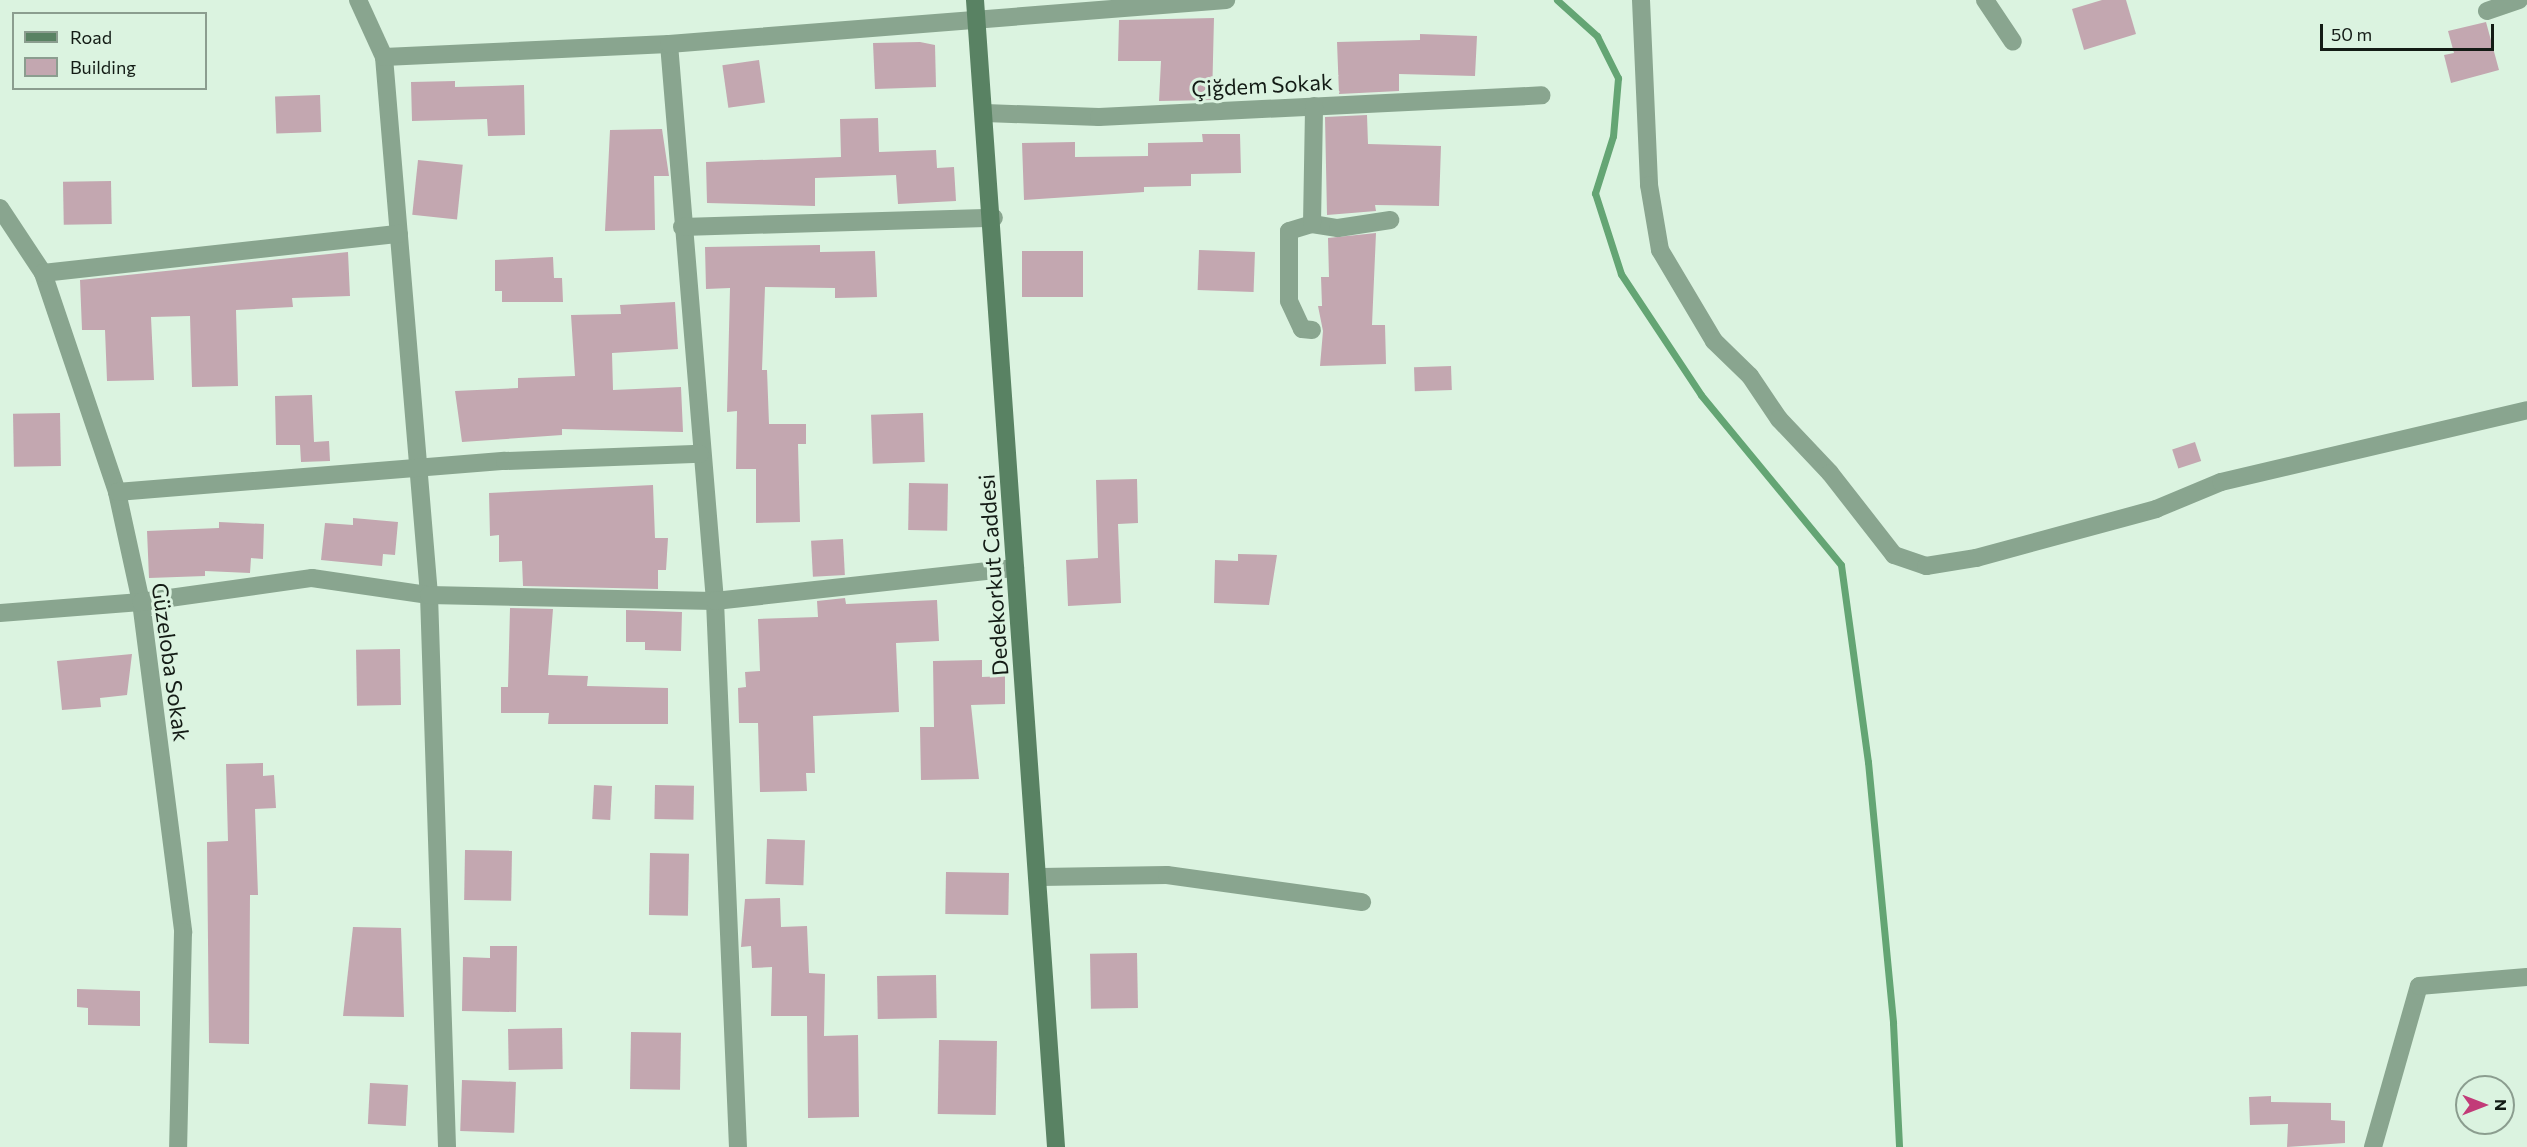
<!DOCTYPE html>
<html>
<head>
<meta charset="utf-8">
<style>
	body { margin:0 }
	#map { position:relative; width:2527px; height:1147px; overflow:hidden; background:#dbf3e0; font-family:Commissioner,sans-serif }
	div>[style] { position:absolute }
	.stream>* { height:7px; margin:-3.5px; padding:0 3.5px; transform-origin:3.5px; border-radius:3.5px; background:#64a574 }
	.building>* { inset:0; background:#c3a7b0; transform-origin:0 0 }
	.street>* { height:18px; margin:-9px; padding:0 9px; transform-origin:9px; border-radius:9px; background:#89a58f }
	.secondary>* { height:18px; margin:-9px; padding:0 9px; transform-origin:9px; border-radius:9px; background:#598263 }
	span { translate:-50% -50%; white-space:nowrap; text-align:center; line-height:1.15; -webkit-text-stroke:6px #dbf3e0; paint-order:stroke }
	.street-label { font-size:22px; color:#131b15 }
	.legend { position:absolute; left:12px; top:12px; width:195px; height:78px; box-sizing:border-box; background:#dbf3e0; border:2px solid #8b9d8f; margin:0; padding:8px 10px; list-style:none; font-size:18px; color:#131b15 }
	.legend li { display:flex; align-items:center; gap:12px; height:30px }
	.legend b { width:30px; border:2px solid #8b9d8f }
	.north { position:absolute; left:2455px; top:1075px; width:60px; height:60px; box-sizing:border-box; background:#dbf3e0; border:2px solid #8b9d8f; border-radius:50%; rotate:90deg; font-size:16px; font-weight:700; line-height:24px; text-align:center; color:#131b15 }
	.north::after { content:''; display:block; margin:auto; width:21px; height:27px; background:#c23b78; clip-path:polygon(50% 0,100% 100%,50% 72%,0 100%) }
	.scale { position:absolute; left:2320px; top:24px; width:174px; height:27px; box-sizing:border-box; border:3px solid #131b15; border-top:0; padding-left:8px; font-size:18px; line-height:21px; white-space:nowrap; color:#131b15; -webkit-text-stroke:4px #dbf3e0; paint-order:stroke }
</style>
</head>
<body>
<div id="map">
	<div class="stream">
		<div style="left:1557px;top:0;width:54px;rotate:42deg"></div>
		<div style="left:1597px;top:36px;width:47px;rotate:63.4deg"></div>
		<div style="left:1618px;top:78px;width:58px;rotate:94.9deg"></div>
		<div style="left:1613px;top:136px;width:60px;rotate:107.5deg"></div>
		<div style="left:1595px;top:193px;width:85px;rotate:72.2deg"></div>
		<div style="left:1621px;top:274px;width:145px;rotate:56.5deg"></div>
		<div style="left:1701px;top:395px;width:220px;rotate:50.5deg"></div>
		<div style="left:1841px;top:565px;width:199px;rotate:82.2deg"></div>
		<div style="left:1868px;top:762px;width:262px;rotate:84.5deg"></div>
		<div style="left:1893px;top:1023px;width:124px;rotate:87.2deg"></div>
	</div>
	<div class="building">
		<div style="clip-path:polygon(2102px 0,2126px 0,2136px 34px,2084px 50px,2072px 9px)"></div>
		<div style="clip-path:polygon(1214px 18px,1212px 100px,1159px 101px,1161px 61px,1118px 61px,1119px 20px)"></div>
		<div style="clip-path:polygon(2486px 22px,2499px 70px,2451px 83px,2444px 55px,2454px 53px,2448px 31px)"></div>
		<div style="clip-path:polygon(1420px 34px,1477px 36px,1475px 76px,1399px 74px,1399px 91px,1339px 94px,1337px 42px,1420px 40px)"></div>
		<div style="clip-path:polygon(920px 42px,935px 45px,936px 87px,875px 89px,873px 43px)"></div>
		<div style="left:759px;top:60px;width:43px;height:37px;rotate:82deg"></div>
		<div style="clip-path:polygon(455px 81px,455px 87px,524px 85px,525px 135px,488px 136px,487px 119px,412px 121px,411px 82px)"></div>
		<div style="left:320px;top:95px;width:37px;height:45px;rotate:88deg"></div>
		<div style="clip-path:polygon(1367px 115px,1368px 144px,1441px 146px,1439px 206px,1375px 205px,1376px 211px,1327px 215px,1325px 117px)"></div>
		<div style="clip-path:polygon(878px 118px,879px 152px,936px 150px,937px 168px,954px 167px,956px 201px,898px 204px,896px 175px,815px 178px,815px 206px,707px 203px,706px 162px,841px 157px,840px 119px)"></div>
		<div style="clip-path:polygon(662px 129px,669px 176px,654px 176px,655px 230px,605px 231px,610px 130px)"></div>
		<div style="clip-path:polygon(1202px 134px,1240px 134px,1241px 173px,1191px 174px,1191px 186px,1144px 187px,1144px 192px,1024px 200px,1022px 143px,1075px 142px,1075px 157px,1148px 156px,1148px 143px,1203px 142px)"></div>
		<div style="left:418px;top:160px;width:45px;height:55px;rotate:6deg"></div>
		<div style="left:111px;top:181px;width:43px;height:48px;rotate:89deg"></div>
		<div style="clip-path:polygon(1376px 233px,1372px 325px,1385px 325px,1386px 364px,1320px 366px,1323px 331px,1318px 306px,1322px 306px,1321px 277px,1329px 277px,1328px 238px)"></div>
		<div style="clip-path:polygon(820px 245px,820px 252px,875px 251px,877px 297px,835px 298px,835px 288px,765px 287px,762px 370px,767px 370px,769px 424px,806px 424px,806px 444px,798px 444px,800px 522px,756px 523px,756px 469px,736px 469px,737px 411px,727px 412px,730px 288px,706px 289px,705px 247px)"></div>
		<div style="left:1199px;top:250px;width:56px;height:40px;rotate:2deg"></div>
		<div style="left:1083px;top:251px;width:46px;height:61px;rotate:90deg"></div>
		<div style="clip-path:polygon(348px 252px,350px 296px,292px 298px,293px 307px,236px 310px,238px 386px,192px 387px,190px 316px,151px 317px,154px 380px,107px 381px,105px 330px,82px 330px,80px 280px)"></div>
		<div style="clip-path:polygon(553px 257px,554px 278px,562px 278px,563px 302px,502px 302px,502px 291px,495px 291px,495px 260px)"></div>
		<div style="clip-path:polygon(675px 302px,678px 349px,612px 353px,613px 390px,681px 387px,683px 432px,562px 429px,562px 435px,462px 442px,455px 391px,518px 388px,518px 378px,575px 376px,571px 315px,621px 314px,620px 305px)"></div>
		<div style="left:1451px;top:366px;width:24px;height:37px;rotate:88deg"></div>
		<div style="clip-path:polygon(312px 395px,314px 442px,329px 441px,330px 461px,301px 462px,300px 445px,276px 445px,275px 396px)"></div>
		<div style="left:60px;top:413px;width:53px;height:47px;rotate:89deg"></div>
		<div style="left:923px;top:413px;width:49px;height:52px;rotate:88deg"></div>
		<div style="left:2195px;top:442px;width:20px;height:24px;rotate:72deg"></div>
		<div style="clip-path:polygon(1137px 479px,1138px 523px,1118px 524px,1121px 603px,1068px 606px,1066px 560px,1098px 558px,1096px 480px)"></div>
		<div style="left:909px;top:483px;width:39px;height:47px;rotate:1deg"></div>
		<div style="clip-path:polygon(653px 485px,655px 538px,668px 538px,666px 570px,658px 570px,658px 589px,523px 586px,522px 561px,499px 562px,499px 535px,490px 536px,489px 493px)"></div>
		<div style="clip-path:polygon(353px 518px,398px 522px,395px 555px,383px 554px,382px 566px,321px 560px,325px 523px,353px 525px)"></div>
		<div style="clip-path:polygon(219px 522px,264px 524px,263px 559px,251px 558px,250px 573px,205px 571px,205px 576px,149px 578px,147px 531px,219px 528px)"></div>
		<div style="left:843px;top:539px;width:36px;height:32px;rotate:87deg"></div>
		<div style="clip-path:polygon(1238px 554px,1277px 555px,1269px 605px,1214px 603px,1215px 560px,1238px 561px)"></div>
		<div style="clip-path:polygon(845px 598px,846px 604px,937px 600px,939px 641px,896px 643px,899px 712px,813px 716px,815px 773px,806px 773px,807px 791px,760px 792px,758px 723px,739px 723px,738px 688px,746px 687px,745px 672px,760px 671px,758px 619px,818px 617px,817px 601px)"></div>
		<div style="clip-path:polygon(510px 608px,553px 609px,548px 675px,588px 676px,587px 686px,668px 688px,668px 724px,548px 724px,549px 713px,501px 713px,501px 687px,508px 687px)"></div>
		<div style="clip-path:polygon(626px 610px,682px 612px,681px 651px,645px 650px,645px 642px,626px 642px)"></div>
		<div style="left:400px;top:649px;width:56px;height:44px;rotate:89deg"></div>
		<div style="clip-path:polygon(132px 654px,127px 695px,100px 698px,101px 707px,62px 710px,57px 661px)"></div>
		<div style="clip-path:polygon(982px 660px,982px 677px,1005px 676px,1005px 704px,971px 705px,979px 779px,921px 780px,920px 727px,934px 727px,933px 661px)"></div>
		<div style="clip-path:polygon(263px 763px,263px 776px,274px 775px,276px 808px,255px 809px,258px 895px,250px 895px,249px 1044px,209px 1043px,207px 842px,228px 841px,226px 764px)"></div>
		<div style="left:594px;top:785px;width:18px;height:34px;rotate:3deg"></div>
		<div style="left:655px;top:785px;width:39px;height:34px;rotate:1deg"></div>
		<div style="left:767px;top:839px;width:38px;height:45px;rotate:2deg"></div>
		<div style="left:465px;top:850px;width:47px;height:50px;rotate:1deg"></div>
		<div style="left:650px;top:853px;width:39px;height:62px;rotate:1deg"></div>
		<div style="left:946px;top:872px;width:63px;height:42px;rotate:1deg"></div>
		<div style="clip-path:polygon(780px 898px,781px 927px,807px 926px,809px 973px,825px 974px,824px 1036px,858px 1035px,859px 1117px,808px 1118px,807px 1016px,771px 1016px,772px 967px,752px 968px,751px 946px,741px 947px,745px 899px)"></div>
		<div style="clip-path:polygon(353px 927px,401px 928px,404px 1017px,343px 1016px)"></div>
		<div style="clip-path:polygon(490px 946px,517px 946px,516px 1012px,462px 1011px,463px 957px,490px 958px)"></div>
		<div style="left:1137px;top:953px;width:55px;height:47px;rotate:89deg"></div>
		<div style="left:936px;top:975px;width:43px;height:59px;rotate:89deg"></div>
		<div style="clip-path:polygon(77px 989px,140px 991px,140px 1026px,88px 1025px,88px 1008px,77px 1007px)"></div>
		<div style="left:562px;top:1028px;width:41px;height:54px;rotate:89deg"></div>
		<div style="left:631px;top:1032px;width:50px;height:57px;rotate:1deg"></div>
		<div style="left:939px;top:1040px;width:58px;height:74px;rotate:1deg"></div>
		<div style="left:462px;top:1080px;width:54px;height:51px;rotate:2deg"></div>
		<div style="left:370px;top:1083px;width:38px;height:41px;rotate:3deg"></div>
		<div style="clip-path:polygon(2271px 1096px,2271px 1102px,2331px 1103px,2331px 1120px,2345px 1121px,2345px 1143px,2287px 1147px,2288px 1124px,2250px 1125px,2249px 1097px)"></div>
	</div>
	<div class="street">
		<div style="left:358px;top:0;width:63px;rotate:65.5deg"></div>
		<div style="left:384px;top:57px;width:540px;rotate:85.22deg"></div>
		<div style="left:429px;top:595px;width:552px;rotate:88.13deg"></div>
		<div style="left:1641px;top:0;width:185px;rotate:87.5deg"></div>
		<div style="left:1649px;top:185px;width:66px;rotate:80.4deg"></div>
		<div style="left:1660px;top:250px;width:106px;rotate:59.3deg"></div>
		<div style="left:1714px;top:341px;width:50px;rotate:44.2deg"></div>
		<div style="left:1750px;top:376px;width:52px;rotate:56deg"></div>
		<div style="left:1779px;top:419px;width:74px;rotate:46.6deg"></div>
		<div style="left:1830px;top:473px;width:104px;rotate:52deg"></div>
		<div style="left:1894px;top:555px;width:34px;rotate:19deg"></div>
		<div style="left:1926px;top:566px;width:51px;rotate:-9.1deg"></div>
		<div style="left:1976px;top:558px;width:187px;rotate:-15.2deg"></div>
		<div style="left:2156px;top:509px;width:70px;rotate:-22.6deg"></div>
		<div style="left:2221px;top:482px;width:314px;rotate:-13.2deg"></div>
		<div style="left:1985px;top:0;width:50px;rotate:56.3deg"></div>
		<div style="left:2487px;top:11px;width:34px;rotate:-19deg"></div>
		<div style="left:669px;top:44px;width:559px;rotate:85.28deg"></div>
		<div style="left:715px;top:601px;width:546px;rotate:87.59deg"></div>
		<div style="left:384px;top:57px;width:285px;rotate:-2.6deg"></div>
		<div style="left:669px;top:44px;width:559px;rotate:-4.52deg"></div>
		<div style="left:985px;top:113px;width:114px;rotate:2deg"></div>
		<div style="left:1099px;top:117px;width:443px;rotate:-2.8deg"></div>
		<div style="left:0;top:208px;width:78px;rotate:56.5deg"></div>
		<div style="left:43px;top:273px;width:231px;rotate:71.3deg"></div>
		<div style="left:117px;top:492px;width:113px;rotate:77.7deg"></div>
		<div style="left:141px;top:602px;width:333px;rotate:82.7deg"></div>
		<div style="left:183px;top:932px;width:215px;rotate:91.3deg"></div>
		<div style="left:1312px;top:224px;width:26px;rotate:9deg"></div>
		<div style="left:1338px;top:228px;width:53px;rotate:-8.7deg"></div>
		<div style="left:682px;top:227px;width:312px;rotate:-1.7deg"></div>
		<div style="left:43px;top:273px;width:358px;rotate:-6.3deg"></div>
		<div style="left:1312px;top:330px;width:10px;rotate:-174deg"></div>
		<div style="left:1302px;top:329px;width:31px;rotate:-115deg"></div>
		<div style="left:1289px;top:301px;width:70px;rotate:-90deg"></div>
		<div style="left:1289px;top:231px;width:24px;rotate:-17deg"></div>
		<div style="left:1312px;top:224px;width:118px;rotate:-89deg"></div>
		<div style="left:117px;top:492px;width:389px;rotate:-4.6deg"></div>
		<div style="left:505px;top:461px;width:195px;rotate:-2.1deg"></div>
		<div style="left:0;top:613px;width:141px;rotate:-4.5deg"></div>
		<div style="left:141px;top:602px;width:173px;rotate:-8deg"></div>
		<div style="left:312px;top:578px;width:118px;rotate:8.3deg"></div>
		<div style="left:429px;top:595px;width:286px;rotate:1.2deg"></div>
		<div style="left:715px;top:601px;width:302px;rotate:-6.3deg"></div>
		<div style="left:1040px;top:877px;width:127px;rotate:-0.9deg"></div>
		<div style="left:1167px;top:875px;width:197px;rotate:7.9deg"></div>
		<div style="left:2373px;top:1147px;width:167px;rotate:-74.1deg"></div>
		<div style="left:2419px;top:986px;width:108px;rotate:-4.8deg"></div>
	</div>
	<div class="secondary">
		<div style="left:975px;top:0;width:1150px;rotate:85.96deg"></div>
	</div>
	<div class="street-label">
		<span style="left:1262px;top:85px;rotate:-3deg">Çiğdem Sokak</span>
		<span style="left:993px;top:575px;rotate:-94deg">Dedekorkut Caddesi</span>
		<span style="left:171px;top:662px;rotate:82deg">Güzeloba Sokak</span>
	</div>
	<ul class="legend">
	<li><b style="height:8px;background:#598263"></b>Road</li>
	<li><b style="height:16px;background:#c3a7b0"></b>Building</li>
	</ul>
	<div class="north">N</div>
	<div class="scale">50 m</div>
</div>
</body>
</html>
